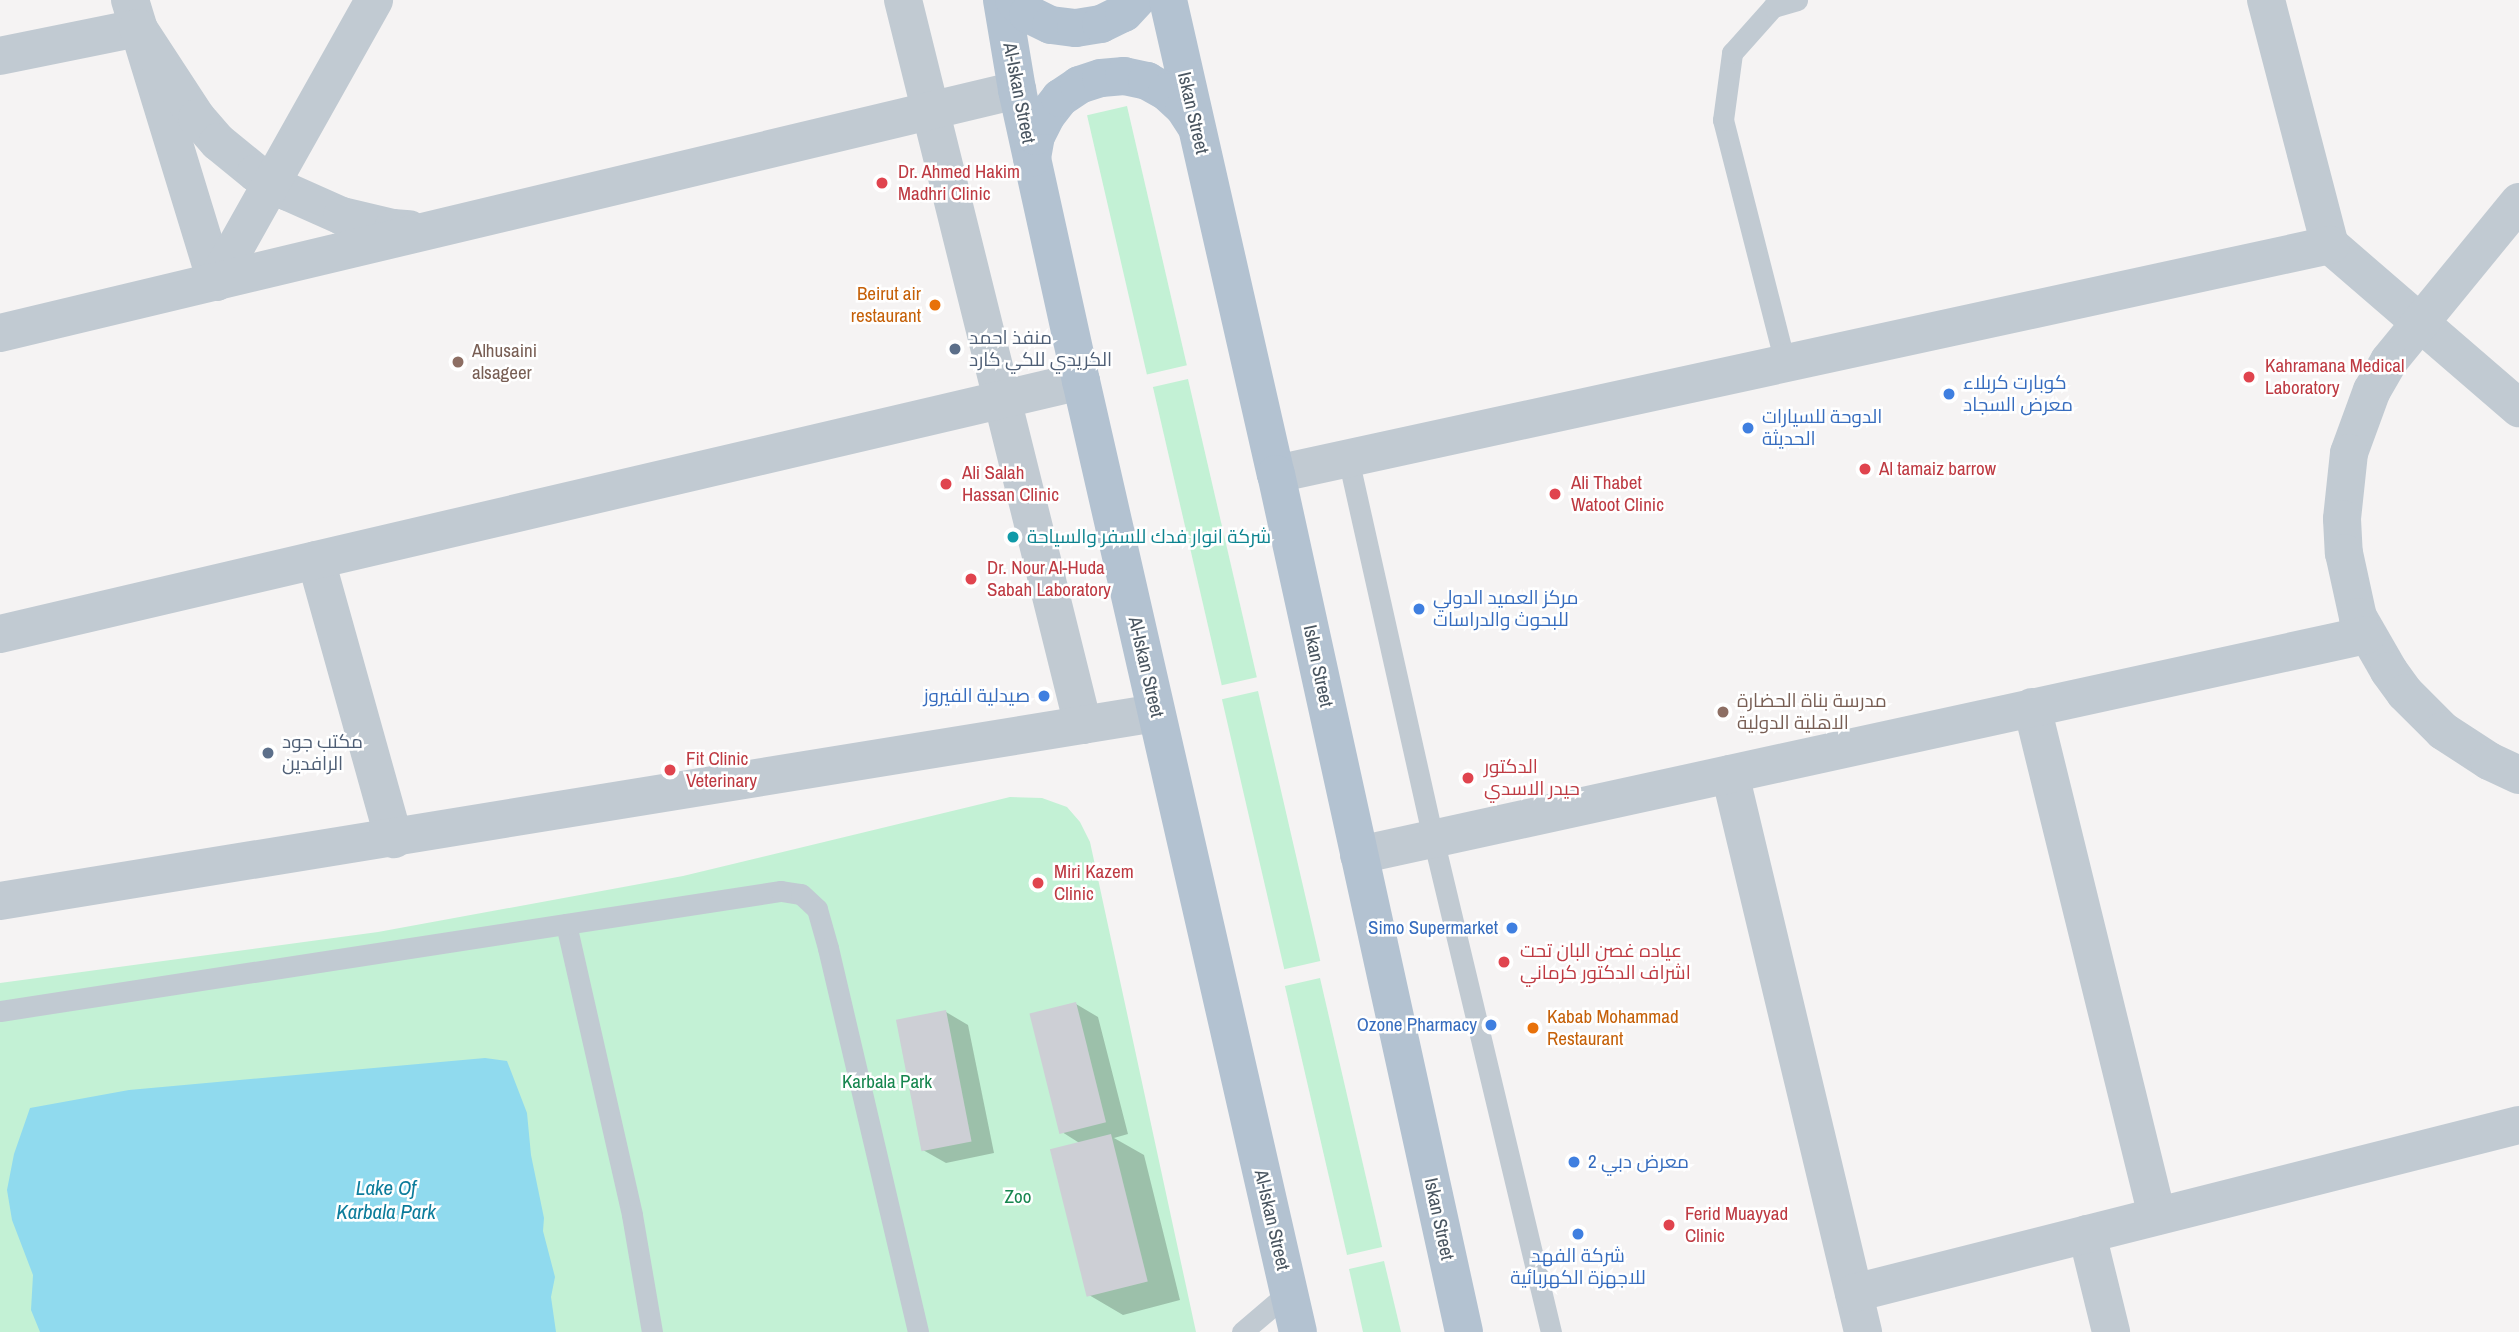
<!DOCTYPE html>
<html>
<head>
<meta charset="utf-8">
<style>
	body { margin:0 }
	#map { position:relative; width:2519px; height:1332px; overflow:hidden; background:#f5f3f3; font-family:"Archivo Narrow",Cairo,sans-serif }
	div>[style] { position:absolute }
	.green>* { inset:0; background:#c3f1d5; transform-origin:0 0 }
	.water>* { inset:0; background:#90daee }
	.shadow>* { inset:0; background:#0003 }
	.building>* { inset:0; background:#cdcfd5; transform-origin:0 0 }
	.service>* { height:21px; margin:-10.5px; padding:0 10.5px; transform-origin:10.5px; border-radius:10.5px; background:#c1cad2 }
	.minor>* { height:38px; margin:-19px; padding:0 19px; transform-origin:19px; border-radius:19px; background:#c1cad2 }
	.primary>* { height:38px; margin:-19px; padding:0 19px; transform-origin:19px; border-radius:19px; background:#b3c2d1 }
	.dots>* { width:19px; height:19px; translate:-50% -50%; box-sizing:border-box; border:4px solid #fff; border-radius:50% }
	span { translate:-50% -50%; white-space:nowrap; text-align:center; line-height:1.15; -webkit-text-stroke:5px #fff; paint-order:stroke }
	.street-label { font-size:19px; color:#4a5661 }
	.health-label { font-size:19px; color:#be3a42 }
	.left { translate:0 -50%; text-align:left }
	.food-label { font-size:19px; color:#c56008 }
	.right { translate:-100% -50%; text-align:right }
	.service-label { font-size:19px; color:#4e5e75 }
	.education-label { font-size:19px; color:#785e54 }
	.shop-label { font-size:19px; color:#366cbe }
	.culture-label { font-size:19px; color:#0d838f }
	.park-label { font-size:19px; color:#17864f }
	.water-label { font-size:21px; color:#0c7c9b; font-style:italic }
</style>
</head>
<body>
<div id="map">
	<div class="green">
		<div style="left:1127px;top:106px;width:266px;height:41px;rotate:77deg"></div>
		<div style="left:1188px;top:379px;width:306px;height:36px;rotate:77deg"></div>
		<div style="left:1258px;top:691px;width:277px;height:37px;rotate:77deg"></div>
		<div style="clip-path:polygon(1010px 797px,1042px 798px,1067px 807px,1080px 822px,1090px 842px,1196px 1332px,0 1332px,0 983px,378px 932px,683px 876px)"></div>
		<div style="left:1320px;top:978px;width:276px;height:36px;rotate:77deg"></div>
		<div style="clip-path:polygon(1384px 1261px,1401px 1332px,1363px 1332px,1349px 1269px)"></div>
	</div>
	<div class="water">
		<div style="clip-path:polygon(485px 1058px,507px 1061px,527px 1113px,531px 1155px,544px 1218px,543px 1231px,555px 1277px,551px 1297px,556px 1332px,40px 1332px,31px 1310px,33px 1275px,12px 1220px,7px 1190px,14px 1154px,30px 1108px,129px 1090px)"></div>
	</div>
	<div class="shadow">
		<div style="clip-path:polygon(1076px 1004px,1098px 1017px,1128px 1134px,1114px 1138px,1144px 1155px,1180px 1300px,1123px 1315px,1089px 1295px,1081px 1144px,1062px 1132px)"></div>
		<div style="clip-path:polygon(946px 1012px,968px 1025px,994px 1153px,946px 1163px,923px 1150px)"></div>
	</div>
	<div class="building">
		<div style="left:1076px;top:1002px;width:124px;height:48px;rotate:76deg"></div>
		<div style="left:946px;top:1010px;width:134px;height:51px;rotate:79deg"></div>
		<div style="left:1111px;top:1134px;width:152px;height:63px;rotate:76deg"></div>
	</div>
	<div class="service">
		<div style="left:1785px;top:363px;width:251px;rotate:-104.3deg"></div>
		<div style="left:1723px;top:120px;width:68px;rotate:-82.3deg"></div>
		<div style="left:1732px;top:53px;width:62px;rotate:-48.3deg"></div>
		<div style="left:1773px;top:7px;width:25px;rotate:-16deg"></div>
		<div style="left:1348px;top:458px;width:389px;rotate:77.4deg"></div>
		<div style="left:1433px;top:838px;width:508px;rotate:76.57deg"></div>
		<div style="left:566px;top:924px;width:298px;rotate:77.2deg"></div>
		<div style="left:632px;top:1215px;width:119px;rotate:80.3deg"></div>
		<div style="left:0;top:1011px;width:790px;rotate:-8.74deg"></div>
		<div style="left:781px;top:891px;width:20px;rotate:9deg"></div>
		<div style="left:801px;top:894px;width:22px;rotate:43deg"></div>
		<div style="left:817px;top:909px;width:41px;rotate:74.2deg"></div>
		<div style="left:828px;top:948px;width:394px;rotate:76.8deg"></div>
		<div style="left:1242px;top:1332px;width:62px;rotate:-40.4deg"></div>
	</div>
	<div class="minor">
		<div style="left:130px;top:0;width:295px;rotate:73deg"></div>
		<div style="left:903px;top:0;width:747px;rotate:76.06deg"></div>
		<div style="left:2266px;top:0;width:253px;rotate:75.4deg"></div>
		<div style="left:2330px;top:245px;width:250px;rotate:40.8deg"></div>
		<div style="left:0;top:56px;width:141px;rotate:-11.5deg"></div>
		<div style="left:138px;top:28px;width:108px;rotate:56.8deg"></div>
		<div style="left:197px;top:118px;width:32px;rotate:49deg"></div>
		<div style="left:218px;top:142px;width:49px;rotate:39.2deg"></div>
		<div style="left:256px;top:173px;width:37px;rotate:31deg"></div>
		<div style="left:288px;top:192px;width:59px;rotate:24deg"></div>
		<div style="left:342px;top:216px;width:52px;rotate:13.2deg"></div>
		<div style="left:393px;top:228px;width:16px;rotate:4deg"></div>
		<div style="left:2519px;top:202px;width:205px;rotate:129.3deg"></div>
		<div style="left:2389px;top:361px;width:34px;rotate:120deg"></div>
		<div style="left:2372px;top:390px;width:67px;rotate:110.1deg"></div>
		<div style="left:2349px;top:453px;width:66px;rotate:96.1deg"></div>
		<div style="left:2342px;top:519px;width:34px;rotate:87deg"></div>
		<div style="left:2344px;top:553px;width:66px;rotate:77.7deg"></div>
		<div style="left:2358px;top:617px;width:62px;rotate:60.1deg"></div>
		<div style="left:2389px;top:671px;width:27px;rotate:54deg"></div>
		<div style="left:2405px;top:693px;width:54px;rotate:45deg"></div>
		<div style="left:2443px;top:731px;width:55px;rotate:33.1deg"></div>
		<div style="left:2489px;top:761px;width:33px;rotate:25deg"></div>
		<div style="left:216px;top:282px;width:323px;rotate:-60.7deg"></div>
		<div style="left:0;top:333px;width:1046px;rotate:-13.44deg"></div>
		<div style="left:1276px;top:474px;width:1079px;rotate:-12.26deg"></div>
		<div style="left:316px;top:560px;width:290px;rotate:74.4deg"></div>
		<div style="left:0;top:634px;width:1110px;rotate:-13.17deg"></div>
		<div style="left:2032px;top:707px;width:524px;rotate:76.2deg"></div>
		<div style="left:1730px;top:774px;width:574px;rotate:76.59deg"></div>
		<div style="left:1359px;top:855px;width:1031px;rotate:-12.32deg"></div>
		<div style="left:0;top:901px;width:1171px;rotate:-9.24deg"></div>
		<div style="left:2087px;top:1234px;width:101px;rotate:76.2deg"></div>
		<div style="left:1854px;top:1293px;width:686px;rotate:-14.18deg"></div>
	</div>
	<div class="primary">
		<div style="left:1002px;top:0;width:91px;rotate:80.5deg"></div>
		<div style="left:1017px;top:90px;width:298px;rotate:77.6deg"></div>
		<div style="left:1081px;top:381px;width:975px;rotate:77.15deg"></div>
		<div style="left:1014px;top:0;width:20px;rotate:45deg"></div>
		<div style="left:1028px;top:14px;width:25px;rotate:26deg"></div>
		<div style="left:1051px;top:25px;width:25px;rotate:7deg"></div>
		<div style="left:1076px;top:28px;width:25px;rotate:-9deg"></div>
		<div style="left:1101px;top:24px;width:25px;rotate:-26deg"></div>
		<div style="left:1124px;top:13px;width:18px;rotate:-47deg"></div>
		<div style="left:1168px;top:0;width:486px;rotate:77.2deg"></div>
		<div style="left:1276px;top:474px;width:878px;rotate:77.64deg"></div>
		<div style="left:1032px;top:158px;width:22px;rotate:-80deg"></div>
		<div style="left:1036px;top:136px;width:22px;rotate:-63deg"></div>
		<div style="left:1046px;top:116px;width:23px;rotate:-52deg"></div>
		<div style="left:1060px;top:98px;width:23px;rotate:-34deg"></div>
		<div style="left:1079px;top:85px;width:23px;rotate:-18deg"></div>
		<div style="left:1101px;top:78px;width:23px;rotate:-5deg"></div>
		<div style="left:1124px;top:76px;width:24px;rotate:12deg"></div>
		<div style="left:1147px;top:81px;width:23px;rotate:29deg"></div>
		<div style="left:1167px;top:92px;width:23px;rotate:43deg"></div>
		<div style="left:1184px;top:108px;width:20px;rotate:57deg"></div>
	</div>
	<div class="dots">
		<div style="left:882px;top:183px;background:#e0444e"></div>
		<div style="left:935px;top:305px;background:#e8710a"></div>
		<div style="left:955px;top:349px;background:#5c6f8a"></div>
		<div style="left:458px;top:362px;background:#8d6e63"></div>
		<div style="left:2249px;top:377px;background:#e0444e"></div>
		<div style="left:1949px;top:394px;background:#3f7fe0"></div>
		<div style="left:1748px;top:428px;background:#3f7fe0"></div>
		<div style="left:1865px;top:469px;background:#e0444e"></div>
		<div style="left:946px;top:484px;background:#e0444e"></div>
		<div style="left:1555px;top:494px;background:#e0444e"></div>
		<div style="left:1013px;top:537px;background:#0f9aa8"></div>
		<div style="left:971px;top:579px;background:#e0444e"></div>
		<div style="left:1419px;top:609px;background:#3f7fe0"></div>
		<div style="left:1044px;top:696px;background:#3f7fe0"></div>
		<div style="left:1723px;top:712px;background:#8d6e63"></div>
		<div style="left:268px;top:753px;background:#5c6f8a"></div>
		<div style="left:670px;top:770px;background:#e0444e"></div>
		<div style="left:1468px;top:778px;background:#e0444e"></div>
		<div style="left:1038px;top:883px;background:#e0444e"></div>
		<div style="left:1512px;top:928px;background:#3f7fe0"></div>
		<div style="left:1504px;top:962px;background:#e0444e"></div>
		<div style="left:1491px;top:1025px;background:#3f7fe0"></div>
		<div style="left:1533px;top:1028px;background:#e8710a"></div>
		<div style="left:1574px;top:1162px;background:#3f7fe0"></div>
		<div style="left:1669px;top:1225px;background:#e0444e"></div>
		<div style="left:1578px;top:1234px;background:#3f7fe0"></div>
	</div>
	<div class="street-label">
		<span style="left:1019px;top:93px;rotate:79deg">Al-Iskan Street</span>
		<span style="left:1193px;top:113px;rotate:77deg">Iskan Street</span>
		<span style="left:1318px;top:666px;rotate:78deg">Iskan Street</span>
		<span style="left:1146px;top:667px;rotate:77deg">Al-Iskan Street</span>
		<span style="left:1439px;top:1219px;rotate:78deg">Iskan Street</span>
		<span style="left:1272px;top:1220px;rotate:77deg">Al-Iskan Street</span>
	</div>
	<div class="health-label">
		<span class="left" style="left:898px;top:183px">Dr. Ahmed Hakim<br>Madhri Clinic</span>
		<span class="left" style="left:2265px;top:377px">Kahramana Medical<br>Laboratory</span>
		<span class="left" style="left:1879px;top:469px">Al tamaiz barrow</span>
		<span class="left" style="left:962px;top:484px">Ali Salah<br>Hassan Clinic</span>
		<span class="left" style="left:1571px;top:494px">Ali Thabet<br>Watoot Clinic</span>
		<span class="left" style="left:987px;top:579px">Dr. Nour Al-Huda<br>Sabah Laboratory</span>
		<span class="left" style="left:686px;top:770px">Fit Clinic<br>Veterinary</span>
		<span class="left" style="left:1484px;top:778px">الدكتور<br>حيدر الاسدي</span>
		<span class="left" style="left:1054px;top:883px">Miri Kazem<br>Clinic</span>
		<span class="left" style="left:1520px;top:962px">عياده غصن البان تحت<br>اشراف الدكتور كرماني</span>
		<span class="left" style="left:1685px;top:1225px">Ferid Muayyad<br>Clinic</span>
	</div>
	<div class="food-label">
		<span class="right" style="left:921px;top:305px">Beirut air<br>restaurant</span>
		<span class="left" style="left:1547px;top:1028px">Kabab Mohammad<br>Restaurant</span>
	</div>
	<div class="service-label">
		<span class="left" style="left:969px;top:349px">منفذ احمد<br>الكريدي للكي كارد</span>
		<span class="left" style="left:282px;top:753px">مكتب جود<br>الرافدين</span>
	</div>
	<div class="education-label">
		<span class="left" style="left:472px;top:362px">Alhusaini<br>alsageer</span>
		<span class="left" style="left:1737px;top:712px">مدرسة بناة الحضارة<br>الاهلية الدولية</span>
	</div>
	<div class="shop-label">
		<span class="left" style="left:1963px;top:394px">كوبارت كربلاء<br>معرض السجاد</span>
		<span class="left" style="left:1762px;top:428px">الدوحة للسيارات<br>الحديثة</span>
		<span class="left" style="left:1433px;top:609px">مركز العميد الدولي<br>للبحوث والدراسات</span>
		<span class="right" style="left:1030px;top:696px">صيدلية الفيروز</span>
		<span class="right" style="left:1498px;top:928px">Simo Supermarket</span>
		<span class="right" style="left:1477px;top:1025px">Ozone Pharmacy</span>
		<span class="left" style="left:1588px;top:1162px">معرض دبي 2</span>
		<span style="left:1578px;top:1267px">شركة الفهد<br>للاجهزة الكهربائية</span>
	</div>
	<div class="culture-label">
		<span class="left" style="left:1027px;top:537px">شركة انوار فدك للسفر والسياحة</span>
	</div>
	<div class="park-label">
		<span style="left:887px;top:1082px">Karbala Park</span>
		<span style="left:1018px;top:1197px">Zoo</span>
	</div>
	<div class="water-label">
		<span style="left:386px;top:1200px">Lake Of<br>Karbala Park</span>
	</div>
</div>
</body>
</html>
